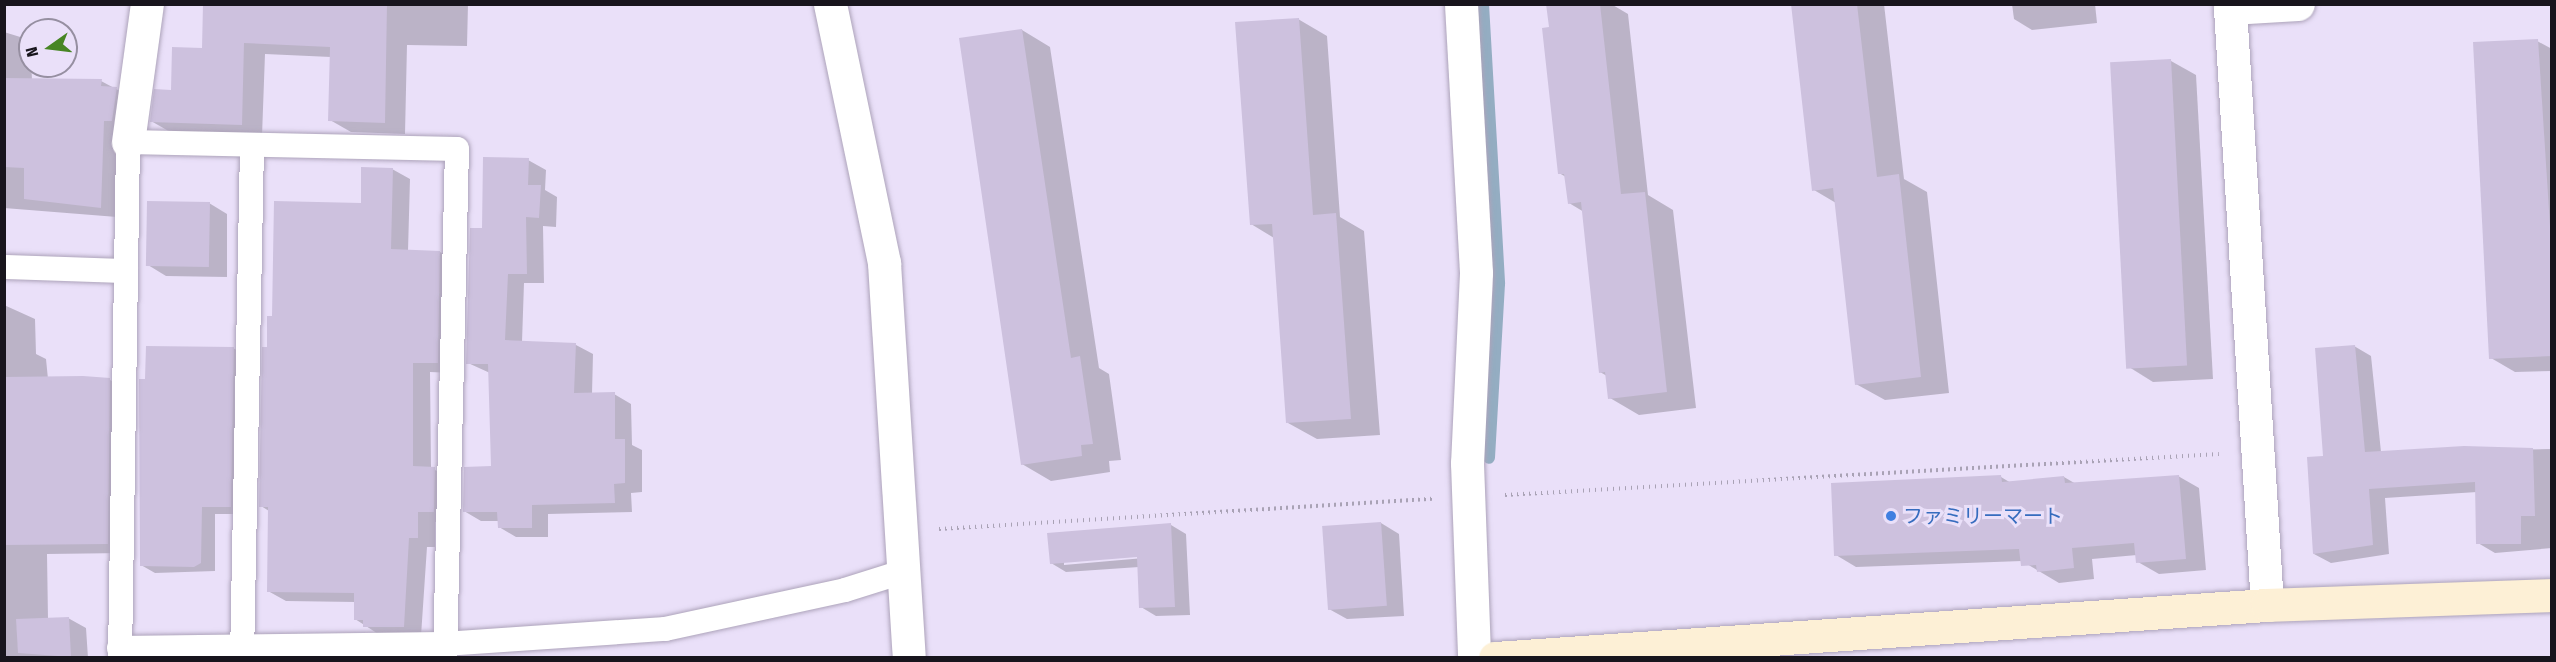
<!DOCTYPE html>
<html>
<head>
<meta charset="utf-8">
<style>
	body { margin:0 }
	#map { position:relative; width:2556px; height:662px; overflow:hidden; background:#eae0f9; font-family:"Fira Sans Condensed","Noto Sans JP",sans-serif }
	div>[style] { position:absolute }
	.shadow>* { inset:0; background:#0003 }
	.stream>* { height:12px; margin:-6px; padding:0 6px; transform-origin:6px; border-radius:6px; background:#94adc2 }
	.building>* { inset:0; background:#cdc1de; transform-origin:0 0 }
	.path>* { height:4px; margin-top:-2px; transform-origin:0; background:repeating-linear-gradient(90deg,#a9a2b5 0 1.5px,transparent 0 6px) }
	.roads { filter:drop-shadow(0 0 2px #ada3ba) drop-shadow(0 0 2px #ada3ba) }
	.lane>* { height:24px; margin:-12px; padding:0 12px; transform-origin:12px; border-radius:12px; background:#fff }
	.street>* { height:33px; margin:-16.5px; padding:0 16.5px; transform-origin:16.5px; border-radius:16.5px; background:#fff }
	.secondary>* { height:33px; margin:-16.5px; padding:0 16.5px; transform-origin:16.5px; border-radius:16.5px; background:#fdf0d6 }
	.dots>* { width:16px; height:16px; translate:-50% -50%; box-sizing:border-box; border:3px solid #eae0f9; border-radius:50% }
	span { translate:-50% -50%; white-space:nowrap; text-align:center; line-height:1.15; -webkit-text-stroke:6px #eae0f9; paint-order:stroke }
	.shop-label { font-size:20px; color:#366cbe }
	.left { translate:0 -50%; text-align:left }
	.frame { position:absolute; inset:0; border:6px solid #18151d; pointer-events:none }
	.north { position:absolute; left:18px; top:18px; width:60px; height:60px; box-sizing:border-box; background:#eae0f9; border:2px solid #968fa1; border-radius:50%; rotate:256deg; font-size:16px; font-weight:700; line-height:24px; text-align:center; color:#18151d }
	.north::after { content:''; display:block; margin:auto; width:21px; height:27px; background:#478524; clip-path:polygon(50% 0,100% 100%,50% 72%,0 100%) }
</style>
</head>
<body>
<div id="map">
	<div class="shadow">
		<div style="clip-path:polygon(205px 4px,468px 4px,467px 46px,407px 45px,405px 134px,351px 132px,330px 120px,331px 57px,265px 54px,262px 136px,172px 133px,151px 121px,203px 49px)"></div>
		<div style="clip-path:polygon(1548px 4px,1611px 4px,1628px 14px,1648px 195px,1673px 210px,1696px 408px,1639px 415px,1610px 398px,1607px 376px,1600px 372px,1584px 212px,1569px 203px,1566px 177px,1559px 173px)"></div>
		<div style="clip-path:polygon(1793px 4px,1884px 4px,1904px 179px,1927px 192px,1949px 393px,1885px 400px,1856px 384px,1836px 203px,1814px 190px)"></div>
		<div style="clip-path:polygon(2012px 4px,2095px 4px,2097px 23px,2032px 30px,2014px 19px)"></div>
		<div style="clip-path:polygon(1298px 19px,1327px 36px,1340px 217px,1364px 231px,1380px 435px,1317px 439px,1288px 423px,1274px 238px,1251px 224px)"></div>
		<div style="clip-path:polygon(1022px 30px,1050px 47px,1099px 368px,1109px 374px,1121px 460px,1109px 461px,1110px 472px,1051px 481px,1022px 464px)"></div>
		<div style="clip-path:polygon(4px 32px,30px 40px,32px 80px,101px 81px,133px 98px,117px 217px,4px 208px)"></div>
		<div style="clip-path:polygon(2537px 41px,2552px 49px,2552px 371px,2515px 372px,2491px 358px)"></div>
		<div style="clip-path:polygon(2171px 61px,2196px 75px,2213px 379px,2153px 382px,2129px 367px,2112px 64px)"></div>
		<div style="clip-path:polygon(528px 160px,546px 170px,545px 190px,557px 197px,556px 227px,543px 226px,544px 283px,524px 283px,522px 342px,576px 345px,593px 354px,592px 394px,614px 394px,631px 404px,632px 445px,642px 450px,642px 492px,631px 493px,632px 512px,548px 514px,548px 537px,516px 537px,499px 527px,499px 521px,481px 521px,464px 511px,492px 468px,490px 373px,468px 363px,483px 229px)"></div>
		<div style="clip-path:polygon(392px 169px,410px 179px,408px 251px,440px 252px,458px 262px,455px 373px,430px 372px,431px 468px,453px 479px,452px 522px,435px 522px,435px 547px,427px 547px,421px 636px,383px 637px,355px 619px,355px 602px,286px 601px,268px 591px,269px 511px,261px 506px,273px 317px)"></div>
		<div style="clip-path:polygon(209px 203px,227px 214px,227px 277px,166px 276px,148px 265px)"></div>
		<div style="clip-path:polygon(4px 305px,35px 319px,36px 354px,46px 359px,48px 379px,110px 380px,128px 390px,125px 553px,47px 554px,48px 619px,68px 618px,86px 628px,88px 658px,4px 658px)"></div>
		<div style="clip-path:polygon(2354px 346px,2371px 356px,2381px 452px,2552px 449px,2552px 548px,2495px 553px,2478px 543px,2477px 492px,2385px 498px,2389px 554px,2331px 563px,2314px 554px,2325px 457px)"></div>
		<div style="clip-path:polygon(233px 348px,247px 356px,244px 514px,215px 514px,215px 571px,155px 573px,141px 565px,147px 380px)"></div>
		<div style="clip-path:polygon(2178px 476px,2199px 488px,2206px 570px,2159px 574px,2138px 562px,2137px 555px,2092px 559px,2094px 579px,2059px 583px,2022px 561px,1856px 567px,1836px 555px,2001px 477px,2011px 483px,2064px 477px,2076px 484px)"></div>
		<div style="clip-path:polygon(1381px 523px,1399px 534px,1404px 616px,1347px 619px,1329px 609px)"></div>
		<div style="clip-path:polygon(evenodd,1171px 525px,1186px 534px,1190px 615px,1156px 616px,1141px 607px,1139px 567px,1066px 572px,1051px 563px,1171px 525px,1144px 555px,1144px 558px,1064px 565px,1064px 562px,1144px 555px)"></div>
	</div>
	<div class="stream">
		<div style="left:1483px;top:4px;width:280px;rotate:86.7deg"></div>
		<div style="left:1499px;top:284px;width:174px;rotate:93.3deg"></div>
	</div>
	<div class="building">
		<div style="clip-path:polygon(203px 4px,387px 4px,385px 123px,328px 121px,330px 47px,244px 43px,242px 125px,150px 122px,154px 89px,171px 90px,172px 47px,202px 48px)"></div>
		<div style="clip-path:polygon(1546px 4px,1600px 4px,1621px 194px,1645px 192px,1667px 392px,1608px 399px,1605px 372px,1599px 373px,1581px 202px,1568px 204px,1564px 174px,1558px 174px,1542px 28px,1549px 27px)"></div>
		<div style="clip-path:polygon(1791px 4px,1857px 4px,1877px 177px,1899px 174px,1921px 377px,1855px 385px,1833px 188px,1812px 191px)"></div>
		<div style="clip-path:polygon(1299px 18px,1313px 215px,1336px 213px,1351px 419px,1286px 423px,1272px 224px,1250px 225px,1235px 22px)"></div>
		<div style="clip-path:polygon(1022px 29px,1071px 358px,1080px 356px,1093px 444px,1081px 445px,1082px 456px,1021px 465px,959px 38px)"></div>
		<div style="clip-path:polygon(2538px 39px,2552px 257px,2552px 356px,2489px 359px,2473px 42px)"></div>
		<div style="left:2171px;top:59px;width:307px;height:61px;rotate:87deg"></div>
		<div style="clip-path:polygon(4px 78px,102px 79px,101px 86px,117px 87px,112px 121px,104px 121px,101px 208px,24px 199px,24px 168px,4px 167px)"></div>
		<div style="clip-path:polygon(483px 157px,529px 158px,528px 185px,541px 185px,539px 218px,526px 217px,527px 274px,508px 274px,505px 340px,576px 343px,574px 393px,615px 392px,615px 439px,625px 439px,625px 483px,614px 484px,615px 503px,532px 505px,532px 528px,498px 528px,497px 512px,463px 512px,464px 467px,491px 466px,488px 364px,466px 364px,470px 228px,482px 228px)"></div>
		<div style="clip-path:polygon(361px 167px,393px 168px,391px 249px,440px 251px,438px 363px,413px 363px,413px 466px,435px 467px,434px 512px,418px 512px,418px 538px,409px 538px,404px 627px,363px 627px,363px 620px,354px 620px,354px 593px,267px 592px,268px 507px,259px 507px,262px 347px,267px 347px,267px 316px,272px 316px,274px 201px,361px 203px)"></div>
		<div style="left:147px;top:201px;width:63px;height:65px;rotate:1deg"></div>
		<div style="clip-path:polygon(2355px 345px,2365px 452px,2464px 446px,2533px 448px,2535px 516px,2521px 516px,2521px 544px,2476px 544px,2475px 482px,2369px 489px,2373px 545px,2313px 554px,2307px 457px,2323px 456px,2315px 348px)"></div>
		<div style="clip-path:polygon(146px 346px,234px 347px,231px 507px,202px 507px,201px 563px,194px 567px,140px 566px,139px 379px,145px 379px)"></div>
		<div style="clip-path:polygon(83px 376px,110px 378px,108px 544px,4px 545px,4px 377px)"></div>
		<div style="clip-path:polygon(2001px 475px,2002px 482px,2064px 476px,2065px 483px,2179px 475px,2186px 559px,2136px 563px,2134px 543px,2072px 548px,2074px 568px,2037px 572px,2036px 565px,2021px 566px,2019px 549px,1834px 556px,1831px 483px)"></div>
		<div style="left:1381px;top:522px;width:84px;height:59px;rotate:86deg"></div>
		<div style="clip-path:polygon(1171px 523px,1175px 607px,1139px 608px,1137px 557px,1050px 564px,1047px 533px)"></div>
		<div style="clip-path:polygon(69px 617px,71px 657px,18px 653px,16px 619px)"></div>
	</div>
	<div class="path">
		<div style="left:1505px;top:495px;width:715px;rotate:-3.29deg"></div>
		<div style="left:939px;top:529px;width:494px;rotate:-3.5deg"></div>
	</div>
	<div class="roads">
		<div class="lane">
			<div style="left:4px;top:267px;width:122px;rotate:1.9deg"></div>
			<div style="left:119px;top:648px;width:325px;rotate:-0.7deg"></div>
			<div style="left:444px;top:644px;width:222px;rotate:-3.9deg"></div>
			<div style="left:665px;top:629px;width:184px;rotate:-12.2deg"></div>
			<div style="left:845px;top:590px;width:60px;rotate:-17.5deg"></div>
			<div style="left:120px;top:658px;width:516px;rotate:-89.11deg"></div>
			<div style="left:128px;top:142px;width:329px;rotate:1.2deg"></div>
			<div style="left:457px;top:149px;width:509px;rotate:91.35deg"></div>
			<div style="left:242px;top:658px;width:512px;rotate:-88.88deg"></div>
		</div>
		<div class="street">
			<div style="left:830px;top:4px;width:265px;rotate:78.2deg"></div>
			<div style="left:884px;top:263px;width:396px;rotate:86.4deg"></div>
			<div style="left:1461px;top:4px;width:269px;rotate:86.8deg"></div>
			<div style="left:1476px;top:273px;width:190px;rotate:92.7deg"></div>
			<div style="left:1467px;top:463px;width:195px;rotate:87.9deg"></div>
			<div style="left:128px;top:142px;width:139px;rotate:-82.2deg"></div>
			<div style="left:2267px;top:605px;width:598px;rotate:-93.55deg"></div>
			<div style="left:2230px;top:8px;width:68px;rotate:-3.4deg"></div>
		</div>
		<div class="secondary">
			<div style="left:1495px;top:658px;width:774px;rotate:-3.93deg"></div>
			<div style="left:2267px;top:605px;width:285px;rotate:-2deg"></div>
		</div>
	</div>
	<div class="dots">
		<div style="left:1891px;top:516px;background:#3f7fe0"></div>
	</div>
	<div class="shop-label">
		<span class="left" style="left:1903px;top:516px">ファミリーマート</span>
	</div>
	<div class="frame"></div>
	<div class="north">N</div>
</div>
</body>
</html>
